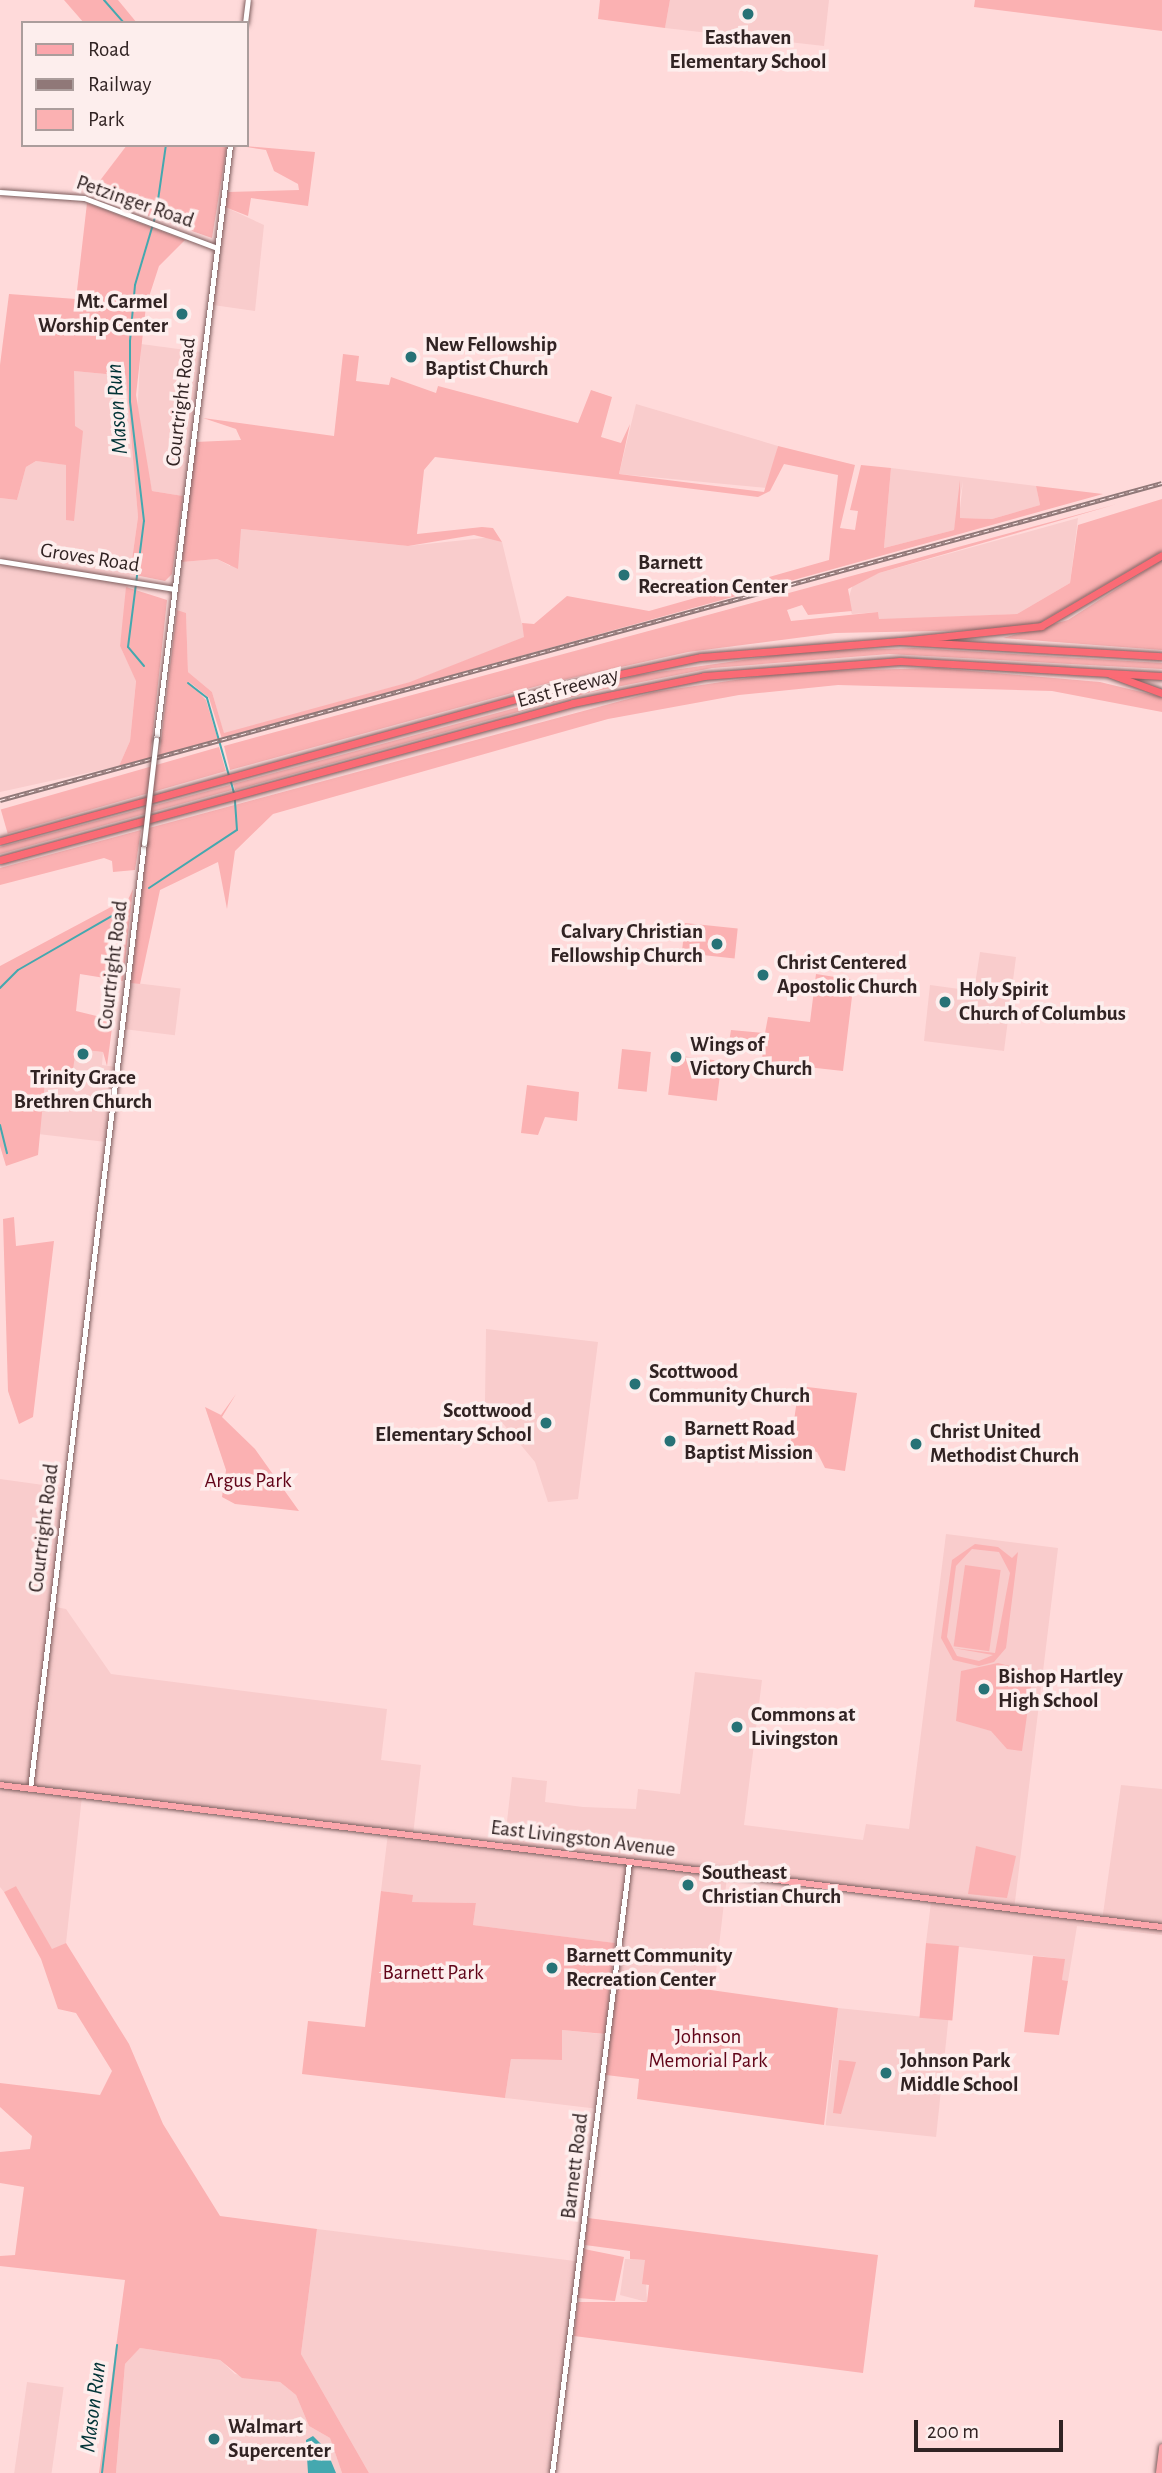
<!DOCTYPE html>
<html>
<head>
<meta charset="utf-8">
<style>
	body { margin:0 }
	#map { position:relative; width:1162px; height:2473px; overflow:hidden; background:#ffdada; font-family:"Alegreya Sans",sans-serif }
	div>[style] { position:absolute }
	.built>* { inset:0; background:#f9cccc; transform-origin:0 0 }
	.green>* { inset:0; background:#fbb1b2; transform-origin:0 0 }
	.water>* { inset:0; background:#44a8af }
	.stream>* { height:2px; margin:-1px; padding:0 1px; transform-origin:1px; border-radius:1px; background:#44a8af }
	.roads { filter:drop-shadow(0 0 2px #7d5e5e) drop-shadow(0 0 2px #7d5e5e) }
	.minor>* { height:5px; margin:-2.5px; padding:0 2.5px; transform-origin:2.5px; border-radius:2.5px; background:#fff }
	.major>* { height:6px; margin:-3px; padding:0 3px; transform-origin:3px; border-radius:3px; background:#fca6ac }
	.highway>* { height:7px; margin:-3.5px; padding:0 3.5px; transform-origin:3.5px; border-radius:3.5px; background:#fa6b75 }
	.rail>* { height:4.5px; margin-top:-2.25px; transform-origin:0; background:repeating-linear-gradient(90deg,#fdeeed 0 5px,#907878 0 10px); box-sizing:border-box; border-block:2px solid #907878 }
	.bridges { filter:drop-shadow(0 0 2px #7d5e5e) drop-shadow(0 0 2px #7d5e5e) }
	.minor-bridge>* { height:5px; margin:-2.5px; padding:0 2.5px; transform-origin:2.5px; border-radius:2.5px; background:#fff }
	.dots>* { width:19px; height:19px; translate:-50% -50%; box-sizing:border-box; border:4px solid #fdeeed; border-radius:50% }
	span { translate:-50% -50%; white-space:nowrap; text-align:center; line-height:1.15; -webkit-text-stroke:7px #fdeeed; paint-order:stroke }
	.poi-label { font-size:21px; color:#312323; font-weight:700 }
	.right { translate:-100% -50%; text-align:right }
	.left { translate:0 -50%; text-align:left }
	.street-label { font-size:21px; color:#312323 }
	.park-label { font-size:21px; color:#610418 }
	.water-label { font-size:23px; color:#013336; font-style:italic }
	.legend { position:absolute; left:21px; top:21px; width:228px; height:126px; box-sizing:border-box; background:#fdeeed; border:2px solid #ab9d9c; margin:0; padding:9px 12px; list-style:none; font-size:21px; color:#312323 }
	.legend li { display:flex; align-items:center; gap:14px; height:35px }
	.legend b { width:35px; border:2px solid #ab9d9c }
	.scale { position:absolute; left:914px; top:2420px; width:149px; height:32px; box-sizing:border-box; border:4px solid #312323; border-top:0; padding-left:9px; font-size:21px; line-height:24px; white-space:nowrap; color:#312323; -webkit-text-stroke:5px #fdeeed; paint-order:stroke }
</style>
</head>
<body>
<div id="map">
	<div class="built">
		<div style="clip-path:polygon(670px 0,829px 0,824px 46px,665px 28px)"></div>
		<div style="clip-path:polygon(225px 207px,264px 225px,255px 311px,213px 305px)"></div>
		<div style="clip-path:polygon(141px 344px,201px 352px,183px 496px,152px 491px,137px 417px)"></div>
		<div style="clip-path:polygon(74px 371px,126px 376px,138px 517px,120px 646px,136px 680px,130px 741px,119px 766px,0 792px,0 498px,17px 500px,26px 467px,36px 461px,67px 465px,66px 519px)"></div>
		<div style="clip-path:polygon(636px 404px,778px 446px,767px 488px,619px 474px)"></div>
		<div style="clip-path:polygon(891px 468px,1036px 486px,1040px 505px,992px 519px,959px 518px,963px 481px,954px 530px,884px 548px)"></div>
		<div style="clip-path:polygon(1078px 518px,1070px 583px,1017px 614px,879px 620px,878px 612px,852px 614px,847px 603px,853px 584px,879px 573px)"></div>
		<div style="clip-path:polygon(240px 529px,408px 546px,493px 537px,502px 542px,525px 637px,411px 682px,224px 734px,212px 692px,188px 672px,186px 614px,177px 610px,182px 562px,217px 559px,230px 566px)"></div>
		<div style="clip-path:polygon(980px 952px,1016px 957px,1004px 1051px,924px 1041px,930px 985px,974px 991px)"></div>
		<div style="left:127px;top:982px;width:54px;height:47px;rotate:7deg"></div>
		<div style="clip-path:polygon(76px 1049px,103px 1052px,102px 1065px,116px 1067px,106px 1142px,38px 1134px,45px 1080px)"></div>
		<div style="clip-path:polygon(486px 1329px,598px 1342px,578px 1499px,548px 1502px,535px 1462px,485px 1402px)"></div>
		<div style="clip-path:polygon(0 1479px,65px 1488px,51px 1606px,66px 1609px,111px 1674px,387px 1709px,381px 1760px,421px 1765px,413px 1835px,504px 1848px,512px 1777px,547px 1781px,545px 1802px,583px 1807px,636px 1809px,638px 1789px,680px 1794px,695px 1672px,762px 1680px,744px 1825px,863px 1840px,866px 1824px,909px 1829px,946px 1534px,1058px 1548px,1014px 1910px,1102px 1921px,1121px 1785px,1162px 1789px,1162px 1935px,1077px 1926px,1068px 1981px,1062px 1980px,1064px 1959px,926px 1943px,932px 1894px,902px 1890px,901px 1896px,727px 1877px,714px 1989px,618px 1977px,611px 1976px,614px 1943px,473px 1925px,476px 1903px,412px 1902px,412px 1895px,381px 1891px,388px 1833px,82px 1796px,66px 1943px,52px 1950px,16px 1886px,4px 1892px,0 1887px)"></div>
		<div style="left:838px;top:2008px;width:111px;height:118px;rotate:6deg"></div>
		<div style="clip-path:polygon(562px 2030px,611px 2035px,599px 2109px,505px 2098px,511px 2059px,561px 2060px)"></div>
		<div style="clip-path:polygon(317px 2229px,583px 2262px,552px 2473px,369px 2473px,301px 2354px)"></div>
		<div style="clip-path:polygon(625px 2259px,645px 2260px,647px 2302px,620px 2295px)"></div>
		<div style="clip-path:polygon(140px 2348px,220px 2360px,235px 2374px,280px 2382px,296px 2395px,309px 2426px,330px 2438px,342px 2473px,116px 2473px,125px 2364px)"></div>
		<div style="left:27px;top:2382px;width:37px;height:92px;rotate:8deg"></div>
	</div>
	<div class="green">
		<div style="clip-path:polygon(64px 0,118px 0,137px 23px,84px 23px)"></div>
		<div style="clip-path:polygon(600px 0,670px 0,665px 28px,598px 19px)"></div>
		<div style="clip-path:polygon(975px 0,1162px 0,1162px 31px,974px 7px)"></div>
		<div style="clip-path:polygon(127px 145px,227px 145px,212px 238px,89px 195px)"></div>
		<div style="clip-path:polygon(234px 145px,315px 152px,308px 206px,251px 198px,248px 216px,225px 207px,228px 192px,299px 190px,298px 184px,274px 171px,266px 150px)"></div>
		<div style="clip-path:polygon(87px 203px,185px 240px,159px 266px,146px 306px,136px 395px,152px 491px,183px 496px,172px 574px,165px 581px,130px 574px,138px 517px,126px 376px,74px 371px,75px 426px,83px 431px,74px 521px,66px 520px,66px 465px,36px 461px,26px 467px,17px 500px,0 498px,0 365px,9px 294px,76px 299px)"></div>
		<div style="clip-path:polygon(343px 354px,359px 356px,356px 381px,389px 385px,391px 377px,436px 393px,438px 386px,578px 423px,591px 390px,612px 397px,601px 437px,621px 443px,630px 424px,619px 474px,764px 492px,778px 446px,855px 465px,840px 528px,855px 530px,858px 511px,850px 510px,861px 465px,891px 468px,884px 548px,954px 530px,960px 480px,960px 518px,992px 519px,1040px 505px,1036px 486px,1103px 494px,222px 739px,209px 698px,188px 681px,206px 700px,218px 740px,159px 757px,177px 610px,186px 613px,188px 672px,212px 692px,224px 733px,410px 682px,524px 637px,522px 623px,534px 624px,567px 596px,649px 611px,829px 560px,838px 475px,784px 464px,770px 491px,758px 497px,435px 457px,424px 470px,417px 534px,482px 527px,493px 528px,502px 542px,474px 535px,408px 546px,241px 529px,238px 569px,217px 559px,182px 562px,195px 442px,241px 440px,236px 429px,203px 418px,334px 436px)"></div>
		<div style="clip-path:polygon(1162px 499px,1162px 551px,1039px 623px,985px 630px,835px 633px,688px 652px,545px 684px,230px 770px,224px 746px,1117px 504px,879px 573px,848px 589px,852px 611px,808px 615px,802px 605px,787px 610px,791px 621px,878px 612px,879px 619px,1017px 614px,1070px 583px,1078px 525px)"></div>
		<div style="clip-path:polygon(1162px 560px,1162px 650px,1003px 638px,1068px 620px)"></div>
		<div style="clip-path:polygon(126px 587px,167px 600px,150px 759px,119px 766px,130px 741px,136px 681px,120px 646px)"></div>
		<div style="clip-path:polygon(914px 648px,1162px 663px,1162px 669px,889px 654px,712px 668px,591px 692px,235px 790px,233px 784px,638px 675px,798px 652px)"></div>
		<div style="clip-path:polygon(937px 668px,1100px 682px,1162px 697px,1162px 712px,1052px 691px,838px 685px,739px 695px,608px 719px,273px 814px,235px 851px,227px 909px,218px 862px,160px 890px,140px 984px,131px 983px,149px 828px,654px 692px,790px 672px)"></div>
		<div style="left:219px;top:747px;width:25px;height:227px;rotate:74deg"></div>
		<div style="clip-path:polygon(230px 785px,232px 790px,0 854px,0 847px)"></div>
		<div style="clip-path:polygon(141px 830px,135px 870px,113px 872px,112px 861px,104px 858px,0 885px,0 868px)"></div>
		<div style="clip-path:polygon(133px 889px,123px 981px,80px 974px,76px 1011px,113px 1020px,107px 1066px,103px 1052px,76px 1049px,71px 1083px,45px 1081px,38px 1155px,6px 1166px,0 1146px,0 966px,111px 907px,125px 906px)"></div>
		<div style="left:685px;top:923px;width:53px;height:30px;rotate:6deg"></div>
		<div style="clip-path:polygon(816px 974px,854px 980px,843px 1071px,762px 1062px,763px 1046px,729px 1042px,731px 1030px,765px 1033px,768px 1017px,810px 1022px)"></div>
		<div style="left:622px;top:1049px;width:29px;height:40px;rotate:6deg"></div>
		<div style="left:673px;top:1055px;width:49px;height:40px;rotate:7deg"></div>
		<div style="clip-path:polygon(527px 1085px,579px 1092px,577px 1121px,545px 1117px,538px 1135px,521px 1133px)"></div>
		<div style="clip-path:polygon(14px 1217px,16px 1246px,54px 1241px,33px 1417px,19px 1424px,8px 1391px,3px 1219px)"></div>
		<div style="clip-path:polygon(799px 1386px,857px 1393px,845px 1471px,825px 1468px,817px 1452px,790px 1448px)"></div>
		<div style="clip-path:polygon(236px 1394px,222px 1417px,255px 1449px,299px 1511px,235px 1504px,222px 1497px,223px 1490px,199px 1487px,224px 1486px,226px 1470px,205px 1407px,221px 1415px)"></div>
		<div style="clip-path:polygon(evenodd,975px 1544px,998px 1547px,1012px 1558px,1018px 1552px,1006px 1648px,994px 1662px,979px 1666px,953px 1660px,941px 1638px,952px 1560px,975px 1544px,972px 1549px,999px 1552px,1010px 1573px,995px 1653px,953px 1648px,993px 1655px,979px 1661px,957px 1656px,947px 1637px,956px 1566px,972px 1549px)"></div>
		<div style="left:965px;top:1565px;width:36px;height:82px;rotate:8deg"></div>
		<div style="clip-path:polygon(998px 1663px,1033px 1672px,1022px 1751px,1007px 1749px,991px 1731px,956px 1721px,961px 1671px)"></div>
		<div style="clip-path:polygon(976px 1846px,1016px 1856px,1007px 1898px,968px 1894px)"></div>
		<div style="clip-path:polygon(16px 1886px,52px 1949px,66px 1943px,129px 2044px,163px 2124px,220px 2216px,317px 2229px,301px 2354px,369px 2473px,342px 2473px,330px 2438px,309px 2426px,296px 2395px,280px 2382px,242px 2378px,220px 2360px,140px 2348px,125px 2364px,116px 2473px,99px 2473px,125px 2280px,0 2266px,0 2256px,15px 2255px,24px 2187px,0 2183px,0 2152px,30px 2149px,32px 2136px,0 2107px,0 2083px,100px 2095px,112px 2071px,76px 2013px,58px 2009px,41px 1959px,4px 1892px)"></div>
		<div style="clip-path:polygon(381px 1891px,413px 1895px,412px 1902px,476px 1903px,473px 1925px,615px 1943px,605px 2034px,562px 2030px,562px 2060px,511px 2059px,505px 2098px,302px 2074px,308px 2021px,365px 2027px)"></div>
		<div style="left:926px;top:1943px;width:33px;height:75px;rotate:5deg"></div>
		<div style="clip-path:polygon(1033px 1956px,1065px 1959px,1062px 1980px,1068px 1981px,1059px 2035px,1024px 2032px)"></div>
		<div style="clip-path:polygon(618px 1977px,838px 2008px,824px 2125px,637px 2099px,639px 2079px,606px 2075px)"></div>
		<div style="clip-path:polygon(839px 2060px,856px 2062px,841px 2114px,833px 2113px)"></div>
		<div style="clip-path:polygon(588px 2218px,878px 2255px,863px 2373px,574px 2336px,578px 2302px,647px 2302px,649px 2285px,642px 2284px,645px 2260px,630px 2259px,630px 2251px,585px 2245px)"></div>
		<div style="clip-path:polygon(584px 2249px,624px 2257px,615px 2301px,578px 2298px)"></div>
	</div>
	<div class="water">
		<div style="clip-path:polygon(313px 2436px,326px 2449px,336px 2473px,308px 2473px,306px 2440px)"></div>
	</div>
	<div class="stream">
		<div style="left:104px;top:0;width:30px;rotate:49deg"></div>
		<div style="left:144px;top:666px;width:25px;rotate:-130deg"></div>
		<div style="left:128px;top:647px;width:127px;rotate:-82.8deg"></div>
		<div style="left:144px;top:521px;width:120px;rotate:-96.7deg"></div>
		<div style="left:130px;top:402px;width:61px;rotate:-90deg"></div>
		<div style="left:130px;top:341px;width:56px;rotate:-84.9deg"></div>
		<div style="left:135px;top:285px;width:74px;rotate:-73.5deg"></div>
		<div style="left:156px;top:214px;width:70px;rotate:-81.8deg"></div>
		<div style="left:188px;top:683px;width:24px;rotate:38deg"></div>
		<div style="left:207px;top:698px;width:81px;rotate:74.2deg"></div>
		<div style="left:231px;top:782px;width:11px;rotate:75deg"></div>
		<div style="left:149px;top:888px;width:105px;rotate:-33.4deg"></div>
		<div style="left:237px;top:830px;width:31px;rotate:-94deg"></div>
		<div style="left:0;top:988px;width:25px;rotate:-45deg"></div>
		<div style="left:18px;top:970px;width:116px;rotate:-29.9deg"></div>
		<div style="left:0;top:1125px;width:29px;rotate:76deg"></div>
		<div style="left:102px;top:2473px;width:129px;rotate:-83.3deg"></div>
	</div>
	<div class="roads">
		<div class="minor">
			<div style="left:245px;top:23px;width:23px;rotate:-83deg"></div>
			<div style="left:0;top:192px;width:84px;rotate:4.1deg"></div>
			<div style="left:84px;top:198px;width:142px;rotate:20.6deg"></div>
			<div style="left:0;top:561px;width:176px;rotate:9.1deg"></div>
			<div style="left:156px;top:740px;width:600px;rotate:-82.91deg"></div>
			<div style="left:30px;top:1789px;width:953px;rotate:-83.13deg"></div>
			<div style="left:552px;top:2473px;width:615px;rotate:-82.81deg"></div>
		</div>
		<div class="major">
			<div style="left:0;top:1785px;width:1171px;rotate:6.97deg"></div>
			<div style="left:1159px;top:2473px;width:26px;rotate:-83deg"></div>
		</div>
		<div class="highway">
			<div style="left:899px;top:641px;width:143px;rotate:-6deg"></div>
			<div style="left:1041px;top:626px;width:140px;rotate:-30.4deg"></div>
			<div style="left:1110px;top:674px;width:55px;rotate:20.1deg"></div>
			<div style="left:0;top:841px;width:584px;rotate:-15.39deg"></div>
			<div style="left:563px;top:686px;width:141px;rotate:-11.9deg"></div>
			<div style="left:701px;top:657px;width:199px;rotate:-4.6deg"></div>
			<div style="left:899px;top:641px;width:263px;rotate:3.3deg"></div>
			<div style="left:0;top:860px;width:594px;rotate:-15.32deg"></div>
			<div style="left:573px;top:703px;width:134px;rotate:-11.6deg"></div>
			<div style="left:704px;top:676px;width:197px;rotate:-4.4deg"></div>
			<div style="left:900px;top:661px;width:262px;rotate:3.3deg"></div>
		</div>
	</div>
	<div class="rail">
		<div style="left:0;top:800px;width:1204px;rotate:-15.26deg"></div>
	</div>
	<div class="bridges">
		<div class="minor-bridge">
			<div style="left:144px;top:843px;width:104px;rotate:-83.4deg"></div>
		</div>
	</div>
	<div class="dots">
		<div style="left:748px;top:14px;background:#277276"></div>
		<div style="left:182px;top:314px;background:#277276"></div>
		<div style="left:411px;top:357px;background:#277276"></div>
		<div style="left:624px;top:575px;background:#277276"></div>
		<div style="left:717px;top:944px;background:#277276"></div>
		<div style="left:763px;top:975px;background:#277276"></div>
		<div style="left:945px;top:1002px;background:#277276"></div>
		<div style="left:83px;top:1054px;background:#277276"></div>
		<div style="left:676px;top:1057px;background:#277276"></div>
		<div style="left:635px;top:1384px;background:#277276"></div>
		<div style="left:546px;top:1423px;background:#277276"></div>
		<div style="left:670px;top:1441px;background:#277276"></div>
		<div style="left:916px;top:1444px;background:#277276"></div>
		<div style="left:984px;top:1689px;background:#277276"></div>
		<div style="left:737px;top:1727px;background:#277276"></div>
		<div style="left:688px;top:1885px;background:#277276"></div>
		<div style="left:552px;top:1968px;background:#277276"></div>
		<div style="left:886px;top:2073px;background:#277276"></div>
		<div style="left:214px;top:2439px;background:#277276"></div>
	</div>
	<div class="poi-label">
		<span style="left:748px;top:50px">Easthaven<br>Elementary School</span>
		<span class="right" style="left:168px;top:314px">Mt. Carmel<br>Worship Center</span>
		<span class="left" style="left:425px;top:357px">New Fellowship<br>Baptist Church</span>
		<span class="left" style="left:638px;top:575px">Barnett<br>Recreation Center</span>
		<span class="right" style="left:703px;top:944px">Calvary Christian<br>Fellowship Church</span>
		<span class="left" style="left:777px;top:975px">Christ Centered<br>Apostolic Church</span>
		<span class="left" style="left:959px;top:1002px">Holy Spirit<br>Church of Columbus</span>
		<span class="left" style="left:690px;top:1057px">Wings of<br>Victory Church</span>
		<span style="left:83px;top:1090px">Trinity Grace<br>Brethren Church</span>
		<span class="left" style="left:649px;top:1384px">Scottwood<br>Community Church</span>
		<span class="right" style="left:532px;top:1423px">Scottwood<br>Elementary School</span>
		<span class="left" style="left:684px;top:1441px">Barnett Road<br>Baptist Mission</span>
		<span class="left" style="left:930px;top:1444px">Christ United<br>Methodist Church</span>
		<span class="left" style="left:998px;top:1689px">Bishop Hartley<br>High School</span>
		<span class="left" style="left:751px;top:1727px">Commons at<br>Livingston</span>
		<span class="left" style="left:702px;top:1885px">Southeast<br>Christian Church</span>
		<span class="left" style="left:566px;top:1968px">Barnett Community<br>Recreation Center</span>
		<span class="left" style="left:900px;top:2073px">Johnson Park<br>Middle School</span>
		<span class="left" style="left:228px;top:2439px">Walmart<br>Supercenter</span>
	</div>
	<div class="street-label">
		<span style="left:135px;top:202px;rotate:19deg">Petzinger Road</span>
		<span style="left:181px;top:402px;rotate:-83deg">Courtright Road</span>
		<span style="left:90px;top:558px;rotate:9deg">Groves Road</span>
		<span style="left:568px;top:688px;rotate:-15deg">East Freeway</span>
		<span style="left:113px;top:965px;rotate:-83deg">Courtright Road</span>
		<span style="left:44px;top:1528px;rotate:-83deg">Courtright Road</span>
		<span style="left:583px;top:1839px;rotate:7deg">East Livingston Avenue</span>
		<span style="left:575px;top:2166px;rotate:-83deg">Barnett Road</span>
	</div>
	<div class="park-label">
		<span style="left:248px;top:1481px">Argus Park</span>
		<span style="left:433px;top:1973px">Barnett Park</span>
		<span style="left:708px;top:2049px">Johnson<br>Memorial Park</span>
	</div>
	<div class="water-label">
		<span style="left:118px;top:409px;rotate:-94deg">Mason Run</span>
		<span style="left:94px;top:2407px;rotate:-83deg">Mason Run</span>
	</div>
	<ul class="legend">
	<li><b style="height:9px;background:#fca6ac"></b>Road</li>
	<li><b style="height:9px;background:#907878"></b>Railway</li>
	<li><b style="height:19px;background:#fbb1b2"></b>Park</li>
	</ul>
	<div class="scale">200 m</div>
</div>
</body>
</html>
